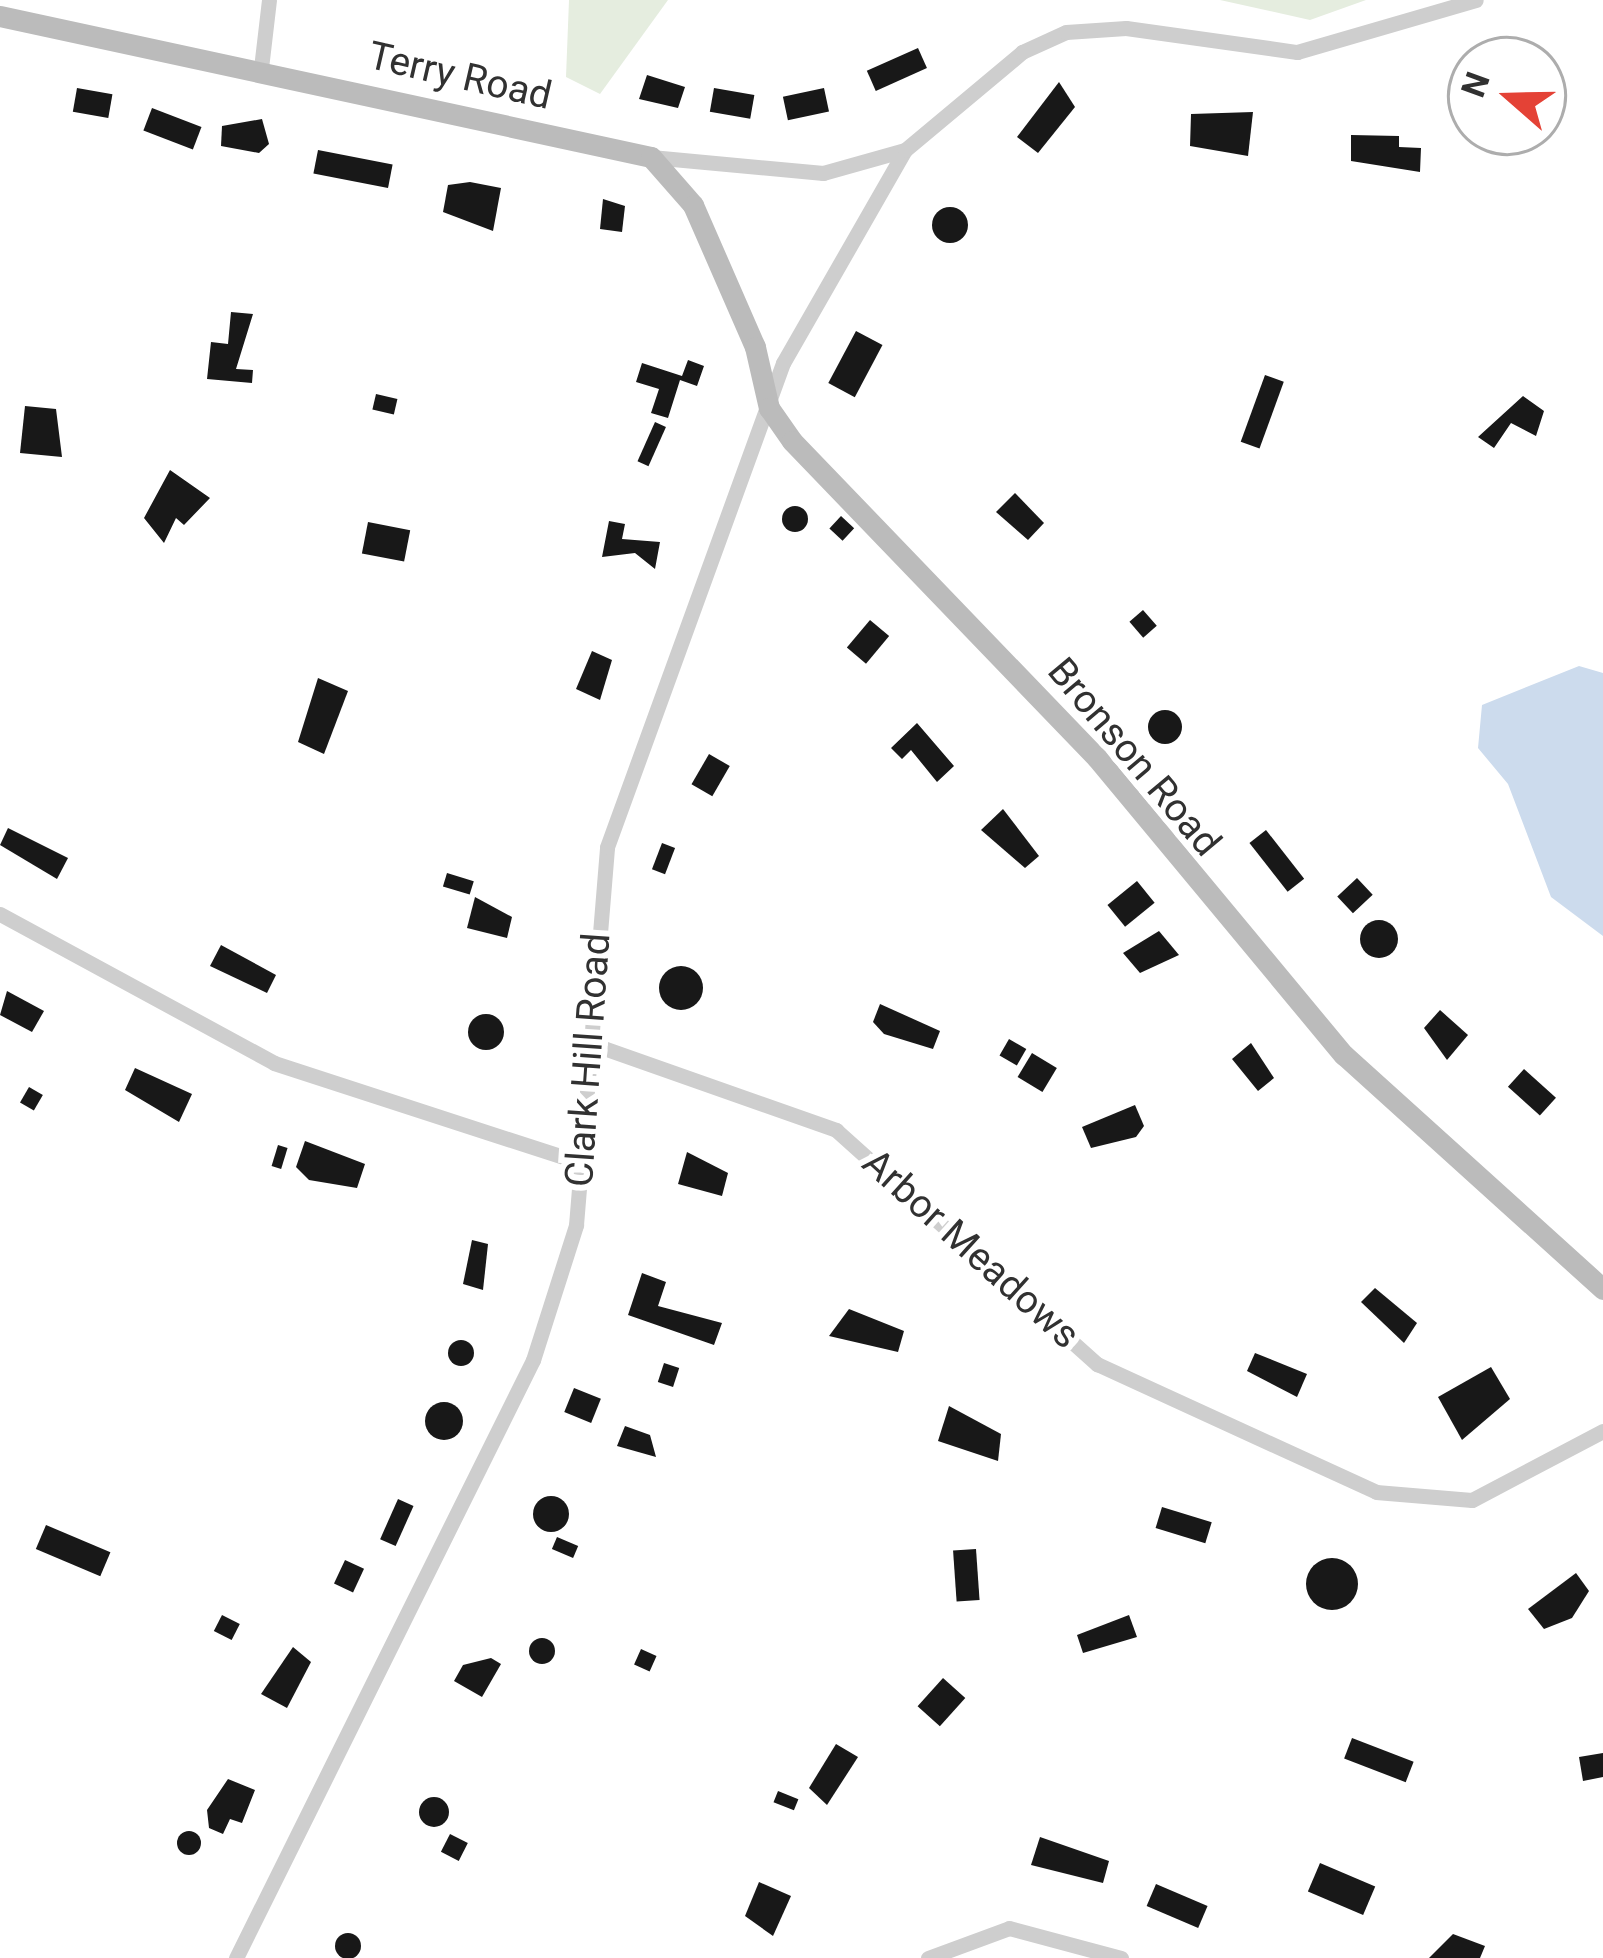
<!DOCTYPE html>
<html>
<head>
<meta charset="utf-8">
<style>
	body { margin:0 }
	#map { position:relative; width:1603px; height:1958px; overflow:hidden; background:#fff; font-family:Roboto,sans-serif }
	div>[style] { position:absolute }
	.green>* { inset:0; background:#e5eddf }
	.water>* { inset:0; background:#ccdbed }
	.building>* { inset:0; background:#181818; transform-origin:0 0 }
	.round { border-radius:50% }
	.street>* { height:15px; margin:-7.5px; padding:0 7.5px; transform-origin:7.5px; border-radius:7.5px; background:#cecece }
	.secondary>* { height:21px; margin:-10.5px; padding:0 10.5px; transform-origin:10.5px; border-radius:10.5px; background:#bbb }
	span { translate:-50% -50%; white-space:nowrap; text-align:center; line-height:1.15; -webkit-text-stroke:12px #fff; paint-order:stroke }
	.street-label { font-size:39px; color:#313131 }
	.north { position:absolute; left:1447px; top:36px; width:120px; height:120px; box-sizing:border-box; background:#fff; border:3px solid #adadad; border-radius:50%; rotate:290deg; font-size:33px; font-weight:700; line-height:48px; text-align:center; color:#313131 }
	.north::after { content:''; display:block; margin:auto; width:42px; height:54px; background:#e44236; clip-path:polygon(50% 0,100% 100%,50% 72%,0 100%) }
</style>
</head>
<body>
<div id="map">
	<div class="green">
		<div style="clip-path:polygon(569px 0,668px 0,600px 94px,566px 77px)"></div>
		<div style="clip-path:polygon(1220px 0,1366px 0,1310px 20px)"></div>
	</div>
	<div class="water">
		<div style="clip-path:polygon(1579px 666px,1603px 673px,1603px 936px,1551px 897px,1508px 784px,1478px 748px,1482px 705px)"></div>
	</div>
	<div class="building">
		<div style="left:918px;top:48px;width:22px;height:56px;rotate:66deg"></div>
		<div style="clip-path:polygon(647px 75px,685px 87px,678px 108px,639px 99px)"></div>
		<div style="clip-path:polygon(1059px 82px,1075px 107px,1038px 153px,1017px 137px)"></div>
		<div style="left:77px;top:88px;width:36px;height:24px;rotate:10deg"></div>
		<div style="left:714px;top:88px;width:41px;height:24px;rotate:10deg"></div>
		<div style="left:824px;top:88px;width:24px;height:42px;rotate:78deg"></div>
		<div style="left:152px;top:108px;width:53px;height:24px;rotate:21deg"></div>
		<div style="clip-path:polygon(1253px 112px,1248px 156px,1190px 146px,1191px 114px)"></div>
		<div style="clip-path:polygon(262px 119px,269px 144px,259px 153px,221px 146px,222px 126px)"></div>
		<div style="clip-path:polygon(1351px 135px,1399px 136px,1399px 147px,1421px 148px,1420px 172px,1351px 161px)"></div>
		<div style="left:318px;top:150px;width:76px;height:24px;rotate:11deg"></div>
		<div style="clip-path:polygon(470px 182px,501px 188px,493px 231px,443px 212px,448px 185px)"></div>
		<div style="clip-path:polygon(603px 199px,625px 206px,622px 232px,600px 229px)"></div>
		<div class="round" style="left:932px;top:207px;width:36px;height:36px"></div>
		<div style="clip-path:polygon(231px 312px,253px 314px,236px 369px,253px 370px,252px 383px,207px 379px,211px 342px,228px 344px)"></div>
		<div style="left:856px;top:331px;width:30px;height:59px;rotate:28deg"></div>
		<div style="clip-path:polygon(688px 360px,704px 366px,697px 386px,680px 380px,668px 418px,651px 413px,659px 389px,636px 382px,642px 363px,682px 376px)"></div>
		<div style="left:1265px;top:375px;width:20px;height:71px;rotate:20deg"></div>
		<div style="left:376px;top:394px;width:22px;height:16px;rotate:13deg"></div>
		<div style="clip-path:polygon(1523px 396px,1544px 411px,1536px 436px,1511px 423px,1494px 448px,1478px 437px)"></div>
		<div style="clip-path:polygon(25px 406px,56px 409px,62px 457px,20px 453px)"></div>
		<div style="left:655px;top:422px;width:12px;height:43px;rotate:24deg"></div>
		<div style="clip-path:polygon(170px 470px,210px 498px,184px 525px,176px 518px,164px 543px,144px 518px)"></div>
		<div style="clip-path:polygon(1015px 493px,1044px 523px,1028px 540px,996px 512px)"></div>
		<div class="round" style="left:782px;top:506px;width:26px;height:26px"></div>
		<div style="left:841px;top:516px;width:18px;height:17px;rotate:43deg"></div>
		<div style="clip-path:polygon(609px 521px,625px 524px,622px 539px,660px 542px,655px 569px,635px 553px,602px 557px)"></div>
		<div style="left:368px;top:522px;width:43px;height:32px;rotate:11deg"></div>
		<div style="left:1143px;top:610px;width:21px;height:18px;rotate:49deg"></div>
		<div style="left:870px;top:620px;width:25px;height:36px;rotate:40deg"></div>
		<div style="clip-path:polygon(592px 651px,612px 660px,600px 700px,576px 689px)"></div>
		<div style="clip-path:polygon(318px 678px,348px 691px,324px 754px,298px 742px)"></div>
		<div class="round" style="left:1148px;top:710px;width:34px;height:34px"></div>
		<div style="clip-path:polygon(917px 723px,954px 766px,937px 782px,911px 750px,902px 759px,891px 748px)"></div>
		<div style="left:709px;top:754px;width:24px;height:35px;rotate:30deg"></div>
		<div style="clip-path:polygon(1003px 809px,1039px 856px,1025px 868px,981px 830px)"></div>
		<div style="clip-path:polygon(8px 828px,68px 858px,57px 879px,0 845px)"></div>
		<div style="left:1266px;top:830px;width:62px;height:21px;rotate:52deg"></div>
		<div style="left:662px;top:843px;width:14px;height:28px;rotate:21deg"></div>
		<div style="left:447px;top:873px;width:28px;height:14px;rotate:17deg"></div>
		<div style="left:1357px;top:878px;width:23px;height:27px;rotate:47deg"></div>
		<div style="left:1137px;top:881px;width:28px;height:38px;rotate:51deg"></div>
		<div style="clip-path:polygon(475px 897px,512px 917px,507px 938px,467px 928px)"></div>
		<div class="round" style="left:1360px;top:920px;width:38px;height:38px"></div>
		<div style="clip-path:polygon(1159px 931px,1179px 955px,1140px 973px,1123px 953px)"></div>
		<div style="clip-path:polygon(221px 945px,276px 975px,267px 993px,210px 966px)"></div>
		<div class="round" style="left:659px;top:966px;width:44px;height:44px"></div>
		<div style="clip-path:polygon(7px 991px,44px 1011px,32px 1032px,0 1015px)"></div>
		<div style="clip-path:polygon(880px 1004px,940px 1031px,933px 1049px,884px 1034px,873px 1022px)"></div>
		<div style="clip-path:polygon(1440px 1010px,1468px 1035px,1447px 1060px,1424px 1028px)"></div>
		<div class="round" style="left:468px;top:1014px;width:36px;height:36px"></div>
		<div style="left:1009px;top:1039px;width:20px;height:19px;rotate:30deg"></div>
		<div style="clip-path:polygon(1251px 1043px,1274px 1078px,1258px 1091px,1232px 1059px)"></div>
		<div style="left:1032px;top:1053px;width:29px;height:28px;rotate:31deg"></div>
		<div style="clip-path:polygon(135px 1068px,192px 1094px,179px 1122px,125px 1090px)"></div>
		<div style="left:1524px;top:1069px;width:43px;height:24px;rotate:42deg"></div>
		<div style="left:29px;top:1087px;width:16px;height:18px;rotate:30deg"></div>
		<div style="clip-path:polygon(1135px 1105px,1144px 1126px,1136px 1137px,1091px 1148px,1082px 1127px)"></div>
		<div style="clip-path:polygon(305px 1141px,365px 1164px,357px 1188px,309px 1180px,296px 1167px)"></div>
		<div style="left:278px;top:1145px;width:10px;height:22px;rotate:17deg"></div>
		<div style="clip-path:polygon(687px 1152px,728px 1173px,722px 1196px,678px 1184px)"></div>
		<div style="clip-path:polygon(472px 1240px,488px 1244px,483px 1290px,463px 1284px)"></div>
		<div style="clip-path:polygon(642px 1273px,666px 1282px,658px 1306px,722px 1323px,714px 1345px,628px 1315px)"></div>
		<div style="clip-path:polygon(1375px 1288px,1417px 1323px,1404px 1343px,1361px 1302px)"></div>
		<div style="clip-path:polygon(849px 1309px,904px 1331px,898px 1352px,829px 1336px)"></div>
		<div class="round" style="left:448px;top:1340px;width:26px;height:26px"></div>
		<div style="clip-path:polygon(1255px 1353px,1307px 1374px,1297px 1397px,1247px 1371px)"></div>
		<div style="left:664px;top:1363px;width:16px;height:20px;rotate:18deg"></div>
		<div style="clip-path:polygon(1491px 1367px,1510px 1399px,1462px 1440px,1438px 1397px)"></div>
		<div style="left:574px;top:1388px;width:29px;height:26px;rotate:22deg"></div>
		<div class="round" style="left:425px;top:1402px;width:38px;height:38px"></div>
		<div style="clip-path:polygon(949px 1406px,1001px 1434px,998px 1461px,938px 1441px)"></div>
		<div style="clip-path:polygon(625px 1426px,650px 1435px,656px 1457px,617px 1446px)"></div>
		<div class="round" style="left:533px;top:1496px;width:36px;height:36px"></div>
		<div style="left:398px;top:1499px;width:17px;height:44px;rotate:24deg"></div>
		<div style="left:1162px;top:1507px;width:52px;height:22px;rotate:17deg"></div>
		<div style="left:46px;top:1525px;width:70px;height:26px;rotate:23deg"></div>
		<div style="left:557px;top:1537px;width:23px;height:13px;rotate:23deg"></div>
		<div style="left:976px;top:1549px;width:51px;height:23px;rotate:86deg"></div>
		<div class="round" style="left:1306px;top:1558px;width:52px;height:52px"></div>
		<div style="left:345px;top:1560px;width:21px;height:26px;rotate:25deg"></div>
		<div style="clip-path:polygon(1576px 1573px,1589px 1591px,1572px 1618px,1544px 1629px,1528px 1609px)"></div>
		<div style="left:222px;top:1615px;width:20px;height:18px;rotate:27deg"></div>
		<div style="clip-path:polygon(1129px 1615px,1137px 1637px,1083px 1653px,1077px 1635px)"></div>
		<div class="round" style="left:529px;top:1638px;width:26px;height:26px"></div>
		<div style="clip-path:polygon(293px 1647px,311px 1662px,287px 1708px,261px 1694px)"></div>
		<div style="left:641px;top:1649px;width:17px;height:17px;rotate:24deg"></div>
		<div style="clip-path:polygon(491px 1658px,501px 1664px,482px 1697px,454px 1681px,463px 1665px)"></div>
		<div style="left:943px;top:1678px;width:30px;height:38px;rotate:42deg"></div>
		<div style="left:1352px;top:1738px;width:66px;height:22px;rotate:21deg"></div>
		<div style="clip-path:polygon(836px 1744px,858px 1757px,827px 1805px,809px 1788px)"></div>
		<div style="clip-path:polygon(1603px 1753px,1603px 1777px,1583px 1781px,1579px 1757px)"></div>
		<div style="clip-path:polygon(228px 1779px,255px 1790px,242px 1823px,230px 1819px,223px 1834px,209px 1828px,207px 1810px)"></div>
		<div style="left:778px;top:1791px;width:22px;height:12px;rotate:22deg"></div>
		<div class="round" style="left:419px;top:1797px;width:30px;height:30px"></div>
		<div class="round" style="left:177px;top:1831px;width:24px;height:24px"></div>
		<div style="left:450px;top:1834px;width:20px;height:20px;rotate:27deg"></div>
		<div style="clip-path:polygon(1040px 1837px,1109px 1861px,1103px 1883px,1031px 1865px)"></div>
		<div style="left:1320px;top:1863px;width:60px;height:31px;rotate:23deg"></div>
		<div style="clip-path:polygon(759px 1882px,791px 1896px,773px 1936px,745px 1916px)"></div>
		<div style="left:1156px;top:1884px;width:56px;height:24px;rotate:23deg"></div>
		<div class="round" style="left:335px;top:1933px;width:26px;height:26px"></div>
		<div style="clip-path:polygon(1453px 1934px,1485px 1946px,1480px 1958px,1429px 1958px)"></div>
	</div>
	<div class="street">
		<div style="left:261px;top:68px;width:68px;rotate:-83.3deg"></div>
		<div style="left:651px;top:157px;width:173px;rotate:5.3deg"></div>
		<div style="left:823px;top:173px;width:85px;rotate:-15.7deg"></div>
		<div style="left:0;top:914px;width:312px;rotate:28.5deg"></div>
		<div style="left:274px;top:1063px;width:321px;rotate:18deg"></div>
		<div style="left:595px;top:1045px;width:256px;rotate:19.4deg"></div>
		<div style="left:836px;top:1130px;width:351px;rotate:41.9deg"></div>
		<div style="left:1097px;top:1364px;width:307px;rotate:24.6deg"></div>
		<div style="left:1376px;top:1492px;width:96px;rotate:4.8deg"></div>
		<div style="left:1472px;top:1500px;width:148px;rotate:-27.8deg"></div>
		<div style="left:236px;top:1958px;width:668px;rotate:-63.59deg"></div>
		<div style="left:533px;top:1360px;width:142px;rotate:-72.3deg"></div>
		<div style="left:576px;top:1225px;width:379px;rotate:-85.3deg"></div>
		<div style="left:607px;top:847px;width:515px;rotate:-70.02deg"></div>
		<div style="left:783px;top:363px;width:245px;rotate:-60.2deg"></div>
		<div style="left:905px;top:150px;width:153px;rotate:-39.9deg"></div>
		<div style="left:1022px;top:52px;width:48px;rotate:-24.4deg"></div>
		<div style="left:1066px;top:32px;width:60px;rotate:-3.8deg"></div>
		<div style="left:1126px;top:28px;width:173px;rotate:8deg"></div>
		<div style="left:1297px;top:52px;width:186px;rotate:-16.2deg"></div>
		<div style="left:928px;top:1958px;width:86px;rotate:-20.3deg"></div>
		<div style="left:1009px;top:1928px;width:116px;rotate:15deg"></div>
	</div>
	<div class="secondary">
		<div style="left:0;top:16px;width:666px;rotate:12.22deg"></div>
		<div style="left:651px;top:157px;width:64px;rotate:48.8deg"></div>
		<div style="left:693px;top:205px;width:155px;rotate:66.4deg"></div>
		<div style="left:755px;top:347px;width:63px;rotate:77.1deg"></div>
		<div style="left:769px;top:408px;width:40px;rotate:55.1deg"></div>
		<div style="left:792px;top:441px;width:440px;rotate:46.1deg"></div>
		<div style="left:1097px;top:758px;width:386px;rotate:50.3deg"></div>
		<div style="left:1344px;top:1055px;width:349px;rotate:42.1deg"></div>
	</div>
	<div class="street-label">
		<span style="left:460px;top:76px;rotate:13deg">Terry Road</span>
		<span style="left:1134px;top:757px;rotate:50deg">Bronson Road</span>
		<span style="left:588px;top:1060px;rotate:-86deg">Clark Hill Road</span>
		<span style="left:971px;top:1249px;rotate:42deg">Arbor Meadows</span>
	</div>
	<div class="north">N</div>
</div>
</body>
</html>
